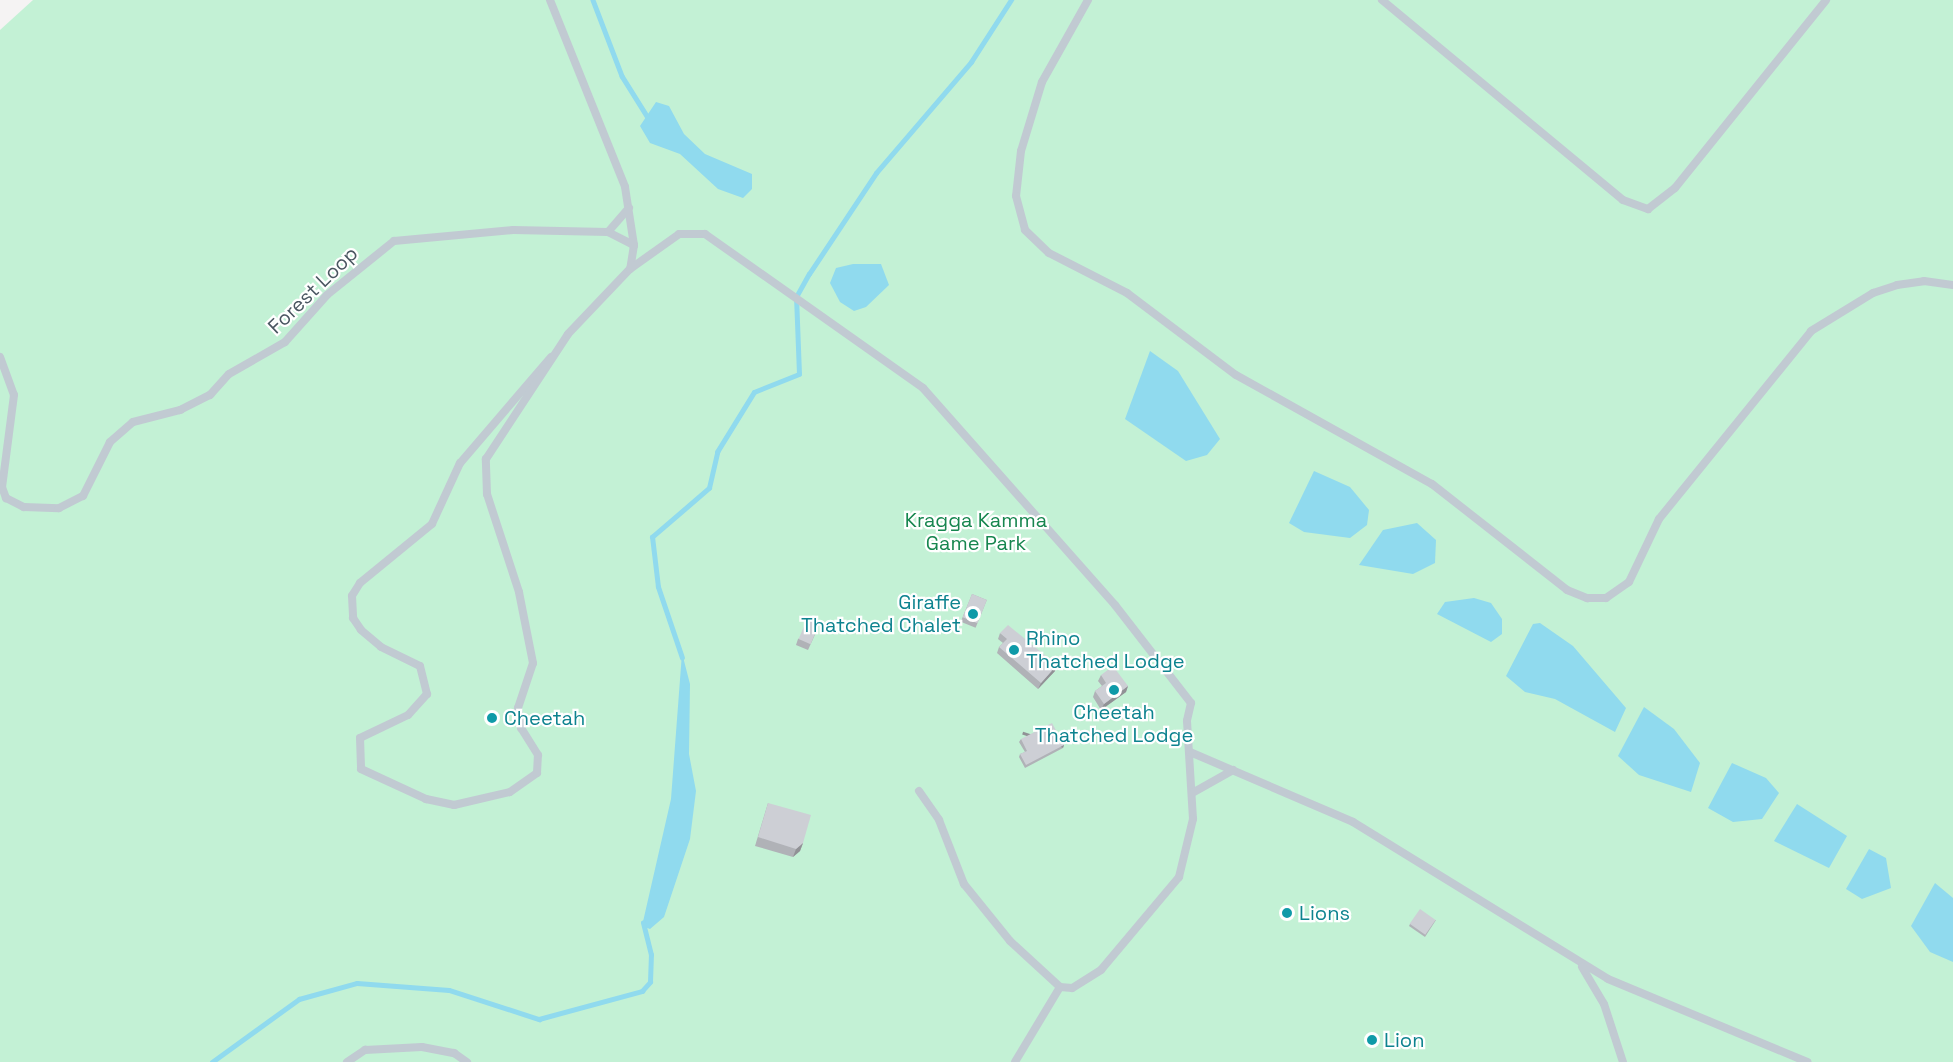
<!DOCTYPE html>
<html>
<head>
<meta charset="utf-8">
<style>
	body { margin:0 }
	#map { position:relative; width:1953px; height:1062px; overflow:hidden; background:#f5f3f3; font-family:"Space Grotesk",sans-serif }
	div>[style] { position:absolute }
	.green>* { inset:0; background:#c3f1d5 }
	.water>* { inset:0; background:#90daee }
	.stream>* { height:4.5px; margin:-2.25px; padding:0 2.25px; transform-origin:2.25px; border-radius:2.25px; background:#90daee }
	.lane>* { height:8px; margin:-4px; padding:0 4px; transform-origin:4px; border-radius:4px; background:#c1cad2 }
	.wall>* { inset:0; background:#b0b2b7; transform-origin:0 0 }
	.shaded-wall>* { inset:0; background:#909195; transform-origin:0 0 }
	.building>* { inset:0; background:#cdcfd5; transform-origin:0 0 }
	.dots>* { width:16px; height:16px; translate:-50% -50%; box-sizing:border-box; border:3px solid #fff; border-radius:50% }
	span { translate:-50% -50%; white-space:nowrap; text-align:center; line-height:1.15; -webkit-text-stroke:4.5px #fff; paint-order:stroke }
	.street-label { font-size:20px; color:#4a5661 }
	.park-label { font-size:20px; color:#17864f }
	.culture-label { font-size:20px; color:#0d838f }
	.right { translate:-100% -50%; text-align:right }
	.left { translate:0 -50%; text-align:left }
</style>
</head>
<body>
<div id="map">
	<div class="green">
		<div style="clip-path:polygon(33px 0,1953px 0,1953px 1062px,0 1062px,0 30px)"></div>
	</div>
	<div class="water">
		<div style="clip-path:polygon(656px 102px,669px 106px,684px 134px,705px 154px,752px 174px,752px 189px,743px 198px,718px 189px,680px 154px,650px 143px,640px 126px)"></div>
		<div style="clip-path:polygon(853px 264px,881px 264px,889px 285px,866px 307px,854px 311px,840px 302px,830px 283px,836px 268px)"></div>
		<div style="clip-path:polygon(1150px 351px,1178px 371px,1220px 439px,1207px 455px,1186px 461px,1125px 419px)"></div>
		<div style="clip-path:polygon(1314px 471px,1350px 487px,1369px 510px,1367px 525px,1350px 538px,1304px 532px,1289px 523px)"></div>
		<div style="clip-path:polygon(1417px 523px,1436px 540px,1435px 563px,1413px 574px,1359px 565px,1383px 530px)"></div>
		<div style="clip-path:polygon(1474px 598px,1491px 603px,1502px 619px,1502px 634px,1491px 642px,1437px 614px,1445px 602px)"></div>
		<div style="clip-path:polygon(1540px 623px,1573px 646px,1626px 708px,1615px 732px,1555px 699px,1525px 692px,1506px 676px,1533px 624px)"></div>
		<div style="clip-path:polygon(682px 653px,690px 684px,689px 754px,696px 791px,690px 839px,664px 917px,650px 929px,642px 926px,671px 799px)"></div>
		<div style="clip-path:polygon(1644px 707px,1674px 729px,1700px 763px,1691px 792px,1639px 775px,1618px 756px)"></div>
		<div style="clip-path:polygon(1732px 763px,1766px 778px,1779px 793px,1762px 819px,1733px 822px,1708px 808px)"></div>
		<div style="clip-path:polygon(1797px 804px,1847px 836px,1829px 868px,1774px 841px)"></div>
		<div style="clip-path:polygon(1869px 849px,1886px 858px,1891px 888px,1862px 899px,1846px 889px)"></div>
		<div style="clip-path:polygon(1935px 883px,1953px 898px,1953px 962px,1930px 952px,1911px 926px)"></div>
	</div>
	<div class="stream">
		<div style="left:593px;top:0;width:81px;rotate:69.1deg"></div>
		<div style="left:622px;top:76px;width:47px;rotate:58deg"></div>
		<div style="left:682px;top:658px;width:75px;rotate:-108.7deg"></div>
		<div style="left:658px;top:587px;width:50px;rotate:-96.8deg"></div>
		<div style="left:652px;top:537px;width:75px;rotate:-40.7deg"></div>
		<div style="left:709px;top:488px;width:37px;rotate:-77deg"></div>
		<div style="left:717px;top:452px;width:70px;rotate:-58.3deg"></div>
		<div style="left:754px;top:392px;width:48px;rotate:-21.8deg"></div>
		<div style="left:799px;top:374px;width:77px;rotate:-92.2deg"></div>
		<div style="left:796px;top:297px;width:26px;rotate:-61deg"></div>
		<div style="left:809px;top:274px;width:121px;rotate:-56.4deg"></div>
		<div style="left:876px;top:173px;width:146px;rotate:-49.4deg"></div>
		<div style="left:971px;top:62px;width:74px;rotate:-57.2deg"></div>
		<div style="left:212px;top:1062px;width:107px;rotate:-35.9deg"></div>
		<div style="left:299px;top:999px;width:60px;rotate:-15.4deg"></div>
		<div style="left:357px;top:983px;width:92px;rotate:4.4deg"></div>
		<div style="left:449px;top:990px;width:95px;rotate:17.9deg"></div>
		<div style="left:539px;top:1019px;width:107px;rotate:-15.2deg"></div>
		<div style="left:642px;top:991px;width:12px;rotate:-48deg"></div>
		<div style="left:650px;top:982px;width:27px;rotate:-88deg"></div>
		<div style="left:651px;top:955px;width:33px;rotate:-104deg"></div>
	</div>
	<div class="lane">
		<div style="left:550px;top:0;width:201px;rotate:68.1deg"></div>
		<div style="left:625px;top:187px;width:59px;rotate:81.2deg"></div>
		<div style="left:634px;top:245px;width:24px;rotate:99deg"></div>
		<div style="left:1088px;top:0;width:94px;rotate:119.3deg"></div>
		<div style="left:1042px;top:82px;width:72px;rotate:106.9deg"></div>
		<div style="left:1021px;top:151px;width:45px;rotate:96.3deg"></div>
		<div style="left:1016px;top:196px;width:35px;rotate:75deg"></div>
		<div style="left:1025px;top:230px;width:33px;rotate:44deg"></div>
		<div style="left:1049px;top:253px;width:88px;rotate:27.1deg"></div>
		<div style="left:1127px;top:293px;width:136px;rotate:37deg"></div>
		<div style="left:1236px;top:375px;width:224px;rotate:29.1deg"></div>
		<div style="left:1432px;top:484px;width:172px;rotate:38.1deg"></div>
		<div style="left:1567px;top:590px;width:22px;rotate:22deg"></div>
		<div style="left:1587px;top:598px;width:19px"></div>
		<div style="left:1606px;top:598px;width:28px;rotate:-35deg"></div>
		<div style="left:1629px;top:582px;width:70px;rotate:-64.5deg"></div>
		<div style="left:1659px;top:519px;width:242px;rotate:-51deg"></div>
		<div style="left:1811px;top:331px;width:73px;rotate:-31.5deg"></div>
		<div style="left:1873px;top:293px;width:25px;rotate:-18deg"></div>
		<div style="left:1897px;top:285px;width:27px;rotate:-8deg"></div>
		<div style="left:1924px;top:281px;width:29px;rotate:8deg"></div>
		<div style="left:1382px;top:0;width:313px;rotate:39.7deg"></div>
		<div style="left:1623px;top:200px;width:27px;rotate:20deg"></div>
		<div style="left:1648px;top:209px;width:34px;rotate:-38deg"></div>
		<div style="left:1675px;top:188px;width:241px;rotate:-51.2deg"></div>
		<div style="left:608px;top:232px;width:32px;rotate:-49deg"></div>
		<div style="left:0;top:357px;width:40px;rotate:69.8deg"></div>
		<div style="left:14px;top:395px;width:93px;rotate:97.4deg"></div>
		<div style="left:2px;top:487px;width:12px;rotate:70deg"></div>
		<div style="left:6px;top:498px;width:20px;rotate:27deg"></div>
		<div style="left:24px;top:507px;width:35px;rotate:2deg"></div>
		<div style="left:59px;top:508px;width:27px;rotate:-27deg"></div>
		<div style="left:83px;top:496px;width:60px;rotate:-63.4deg"></div>
		<div style="left:110px;top:442px;width:30px;rotate:-41deg"></div>
		<div style="left:133px;top:422px;width:49px;rotate:-14.3deg"></div>
		<div style="left:180px;top:410px;width:34px;rotate:-27deg"></div>
		<div style="left:210px;top:395px;width:28px;rotate:-48deg"></div>
		<div style="left:229px;top:374px;width:64px;rotate:-29.7deg"></div>
		<div style="left:285px;top:342px;width:63px;rotate:-48.2deg"></div>
		<div style="left:327px;top:295px;width:86px;rotate:-38.9deg"></div>
		<div style="left:394px;top:241px;width:120px;rotate:-5.3deg"></div>
		<div style="left:513px;top:230px;width:95px;rotate:1.2deg"></div>
		<div style="left:608px;top:232px;width:29px;rotate:27deg"></div>
		<div style="left:551px;top:357px;width:140px;rotate:130.6deg"></div>
		<div style="left:460px;top:463px;width:67px;rotate:114.7deg"></div>
		<div style="left:432px;top:524px;width:93px;rotate:140.7deg"></div>
		<div style="left:360px;top:583px;width:15px;rotate:122deg"></div>
		<div style="left:352px;top:596px;width:22px;rotate:87deg"></div>
		<div style="left:353px;top:618px;width:14px;rotate:56deg"></div>
		<div style="left:361px;top:630px;width:26px;rotate:40deg"></div>
		<div style="left:381px;top:647px;width:43px;rotate:26deg"></div>
		<div style="left:420px;top:666px;width:29px;rotate:76deg"></div>
		<div style="left:427px;top:694px;width:28px;rotate:132deg"></div>
		<div style="left:408px;top:715px;width:53px;rotate:154.4deg"></div>
		<div style="left:360px;top:738px;width:31px;rotate:88deg"></div>
		<div style="left:361px;top:769px;width:72px;rotate:24.8deg"></div>
		<div style="left:426px;top:799px;width:29px;rotate:12deg"></div>
		<div style="left:454px;top:805px;width:57px;rotate:-13.1deg"></div>
		<div style="left:510px;top:792px;width:33px;rotate:-35deg"></div>
		<div style="left:537px;top:773px;width:18px;rotate:-87deg"></div>
		<div style="left:538px;top:755px;width:32px;rotate:-122deg"></div>
		<div style="left:521px;top:728px;width:20px;rotate:-99deg"></div>
		<div style="left:518px;top:708px;width:47px;rotate:-71.6deg"></div>
		<div style="left:533px;top:663px;width:72px;rotate:-101.2deg"></div>
		<div style="left:519px;top:592px;width:103px;rotate:-108.1deg"></div>
		<div style="left:487px;top:494px;width:35px;rotate:-92deg"></div>
		<div style="left:486px;top:459px;width:149px;rotate:-56.7deg"></div>
		<div style="left:568px;top:334px;width:90px;rotate:-46.4deg"></div>
		<div style="left:630px;top:269px;width:60px;rotate:-35.5deg"></div>
		<div style="left:679px;top:234px;width:26px"></div>
		<div style="left:705px;top:234px;width:267px;rotate:35.2deg"></div>
		<div style="left:923px;top:388px;width:290px;rotate:48.5deg"></div>
		<div style="left:1115px;top:605px;width:124px;rotate:52.2deg"></div>
		<div style="left:1191px;top:703px;width:18px;rotate:103deg"></div>
		<div style="left:1187px;top:721px;width:98px;rotate:86.5deg"></div>
		<div style="left:1193px;top:819px;width:60px;rotate:103.6deg"></div>
		<div style="left:1179px;top:877px;width:121px;rotate:130deg"></div>
		<div style="left:1101px;top:970px;width:34px;rotate:148deg"></div>
		<div style="left:1072px;top:988px;width:12px;rotate:-175deg"></div>
		<div style="left:1060px;top:987px;width:87px;rotate:121deg"></div>
		<div style="left:1190px;top:752px;width:177px;rotate:23.2deg"></div>
		<div style="left:1353px;top:822px;width:299px;rotate:31.6deg"></div>
		<div style="left:1608px;top:979px;width:216px;rotate:22.6deg"></div>
		<div style="left:919px;top:791px;width:35px;rotate:55deg"></div>
		<div style="left:939px;top:820px;width:69px;rotate:68.7deg"></div>
		<div style="left:964px;top:884px;width:73px;rotate:51.1deg"></div>
		<div style="left:1010px;top:941px;width:68px;rotate:42.6deg"></div>
		<div style="left:1194px;top:792px;width:45px;rotate:-29.4deg"></div>
		<div style="left:1582px;top:967px;width:43px;rotate:59.3deg"></div>
		<div style="left:1604px;top:1004px;width:61px;rotate:71.9deg"></div>
		<div style="left:347px;top:1062px;width:22px;rotate:-34deg"></div>
		<div style="left:365px;top:1050px;width:57px;rotate:-3deg"></div>
		<div style="left:422px;top:1047px;width:33px;rotate:11deg"></div>
		<div style="left:454px;top:1053px;width:16px;rotate:35deg"></div>
	</div>
	<div class="wall">
		<div style="left:972px;top:594px;width:16px;height:30px;rotate:22deg"></div>
		<div style="clip-path:polygon(818px 628px,808px 650px,796px 645px,798px 639px)"></div>
		<div style="clip-path:polygon(1000px 633px,1055px 671px,1038px 689px,997px 653px,999px 647px,1003px 643px,998px 639px)"></div>
		<div style="clip-path:polygon(1101px 675px,1128px 686px,1126px 692px,1101px 710px,1093px 697px,1095px 691px,1102px 686px,1098px 681px)"></div>
		<div style="clip-path:polygon(1021px 739px,1064px 745px,1063px 748px,1025px 768px,1019px 757px,1020px 754px,1025px 752px,1019px 742px)"></div>
		<div style="clip-path:polygon(768px 803px,803px 843px,800px 851px,793px 857px,755px 846px)"></div>
		<div style="clip-path:polygon(1436px 920px,1425px 937px,1409px 926px,1410px 924px)"></div>
	</div>
	<div class="shaded-wall">
		<div style="clip-path:polygon(1057px 665px,1055px 671px,1038px 689px,1041px 683px)"></div>
		<div style="clip-path:polygon(1128px 686px,1126px 692px,1101px 710px,1104px 704px)"></div>
		<div style="left:1064px;top:745px;width:3px;height:43px;rotate:108deg"></div>
		<div style="clip-path:polygon(803px 843px,800px 851px,793px 857px,796px 849px)"></div>
	</div>
	<div class="building">
		<div style="left:972px;top:594px;width:16px;height:25px;rotate:22deg"></div>
		<div style="left:808px;top:617px;width:13px;height:24px;rotate:23deg"></div>
		<div style="clip-path:polygon(1008px 625px,1057px 665px,1041px 683px,999px 647px,1007px 639px,1000px 633px)"></div>
		<div style="clip-path:polygon(1113px 666px,1128px 686px,1104px 704px,1095px 691px,1106px 683px,1101px 675px)"></div>
		<div style="clip-path:polygon(1052px 723px,1064px 745px,1026px 765px,1020px 754px,1027px 751px,1021px 739px)"></div>
		<div style="clip-path:polygon(768px 803px,811px 815px,803px 843px,796px 849px,758px 837px)"></div>
		<div style="left:1420px;top:909px;width:19px;height:18px;rotate:35deg"></div>
	</div>
	<div class="dots">
		<div style="left:973px;top:614px;background:#0f9aa8"></div>
		<div style="left:1014px;top:650px;background:#0f9aa8"></div>
		<div style="left:1114px;top:690px;background:#0f9aa8"></div>
		<div style="left:492px;top:718px;background:#0f9aa8"></div>
		<div style="left:1287px;top:913px;background:#0f9aa8"></div>
		<div style="left:1372px;top:1040px;background:#0f9aa8"></div>
	</div>
	<div class="street-label">
		<span style="left:313px;top:290px;rotate:-44deg">Forest Loop</span>
	</div>
	<div class="park-label">
		<span style="left:976px;top:532px">Kragga Kamma<br>Game Park</span>
	</div>
	<div class="culture-label">
		<span class="right" style="left:961px;top:614px">Giraffe<br>Thatched Chalet</span>
		<span class="left" style="left:1026px;top:650px">Rhino<br>Thatched Lodge</span>
		<span style="left:1114px;top:724px">Cheetah<br>Thatched Lodge</span>
		<span class="left" style="left:504px;top:718px">Cheetah</span>
		<span class="left" style="left:1299px;top:913px">Lions</span>
		<span class="left" style="left:1384px;top:1040px">Lion</span>
	</div>
</div>
</body>
</html>
